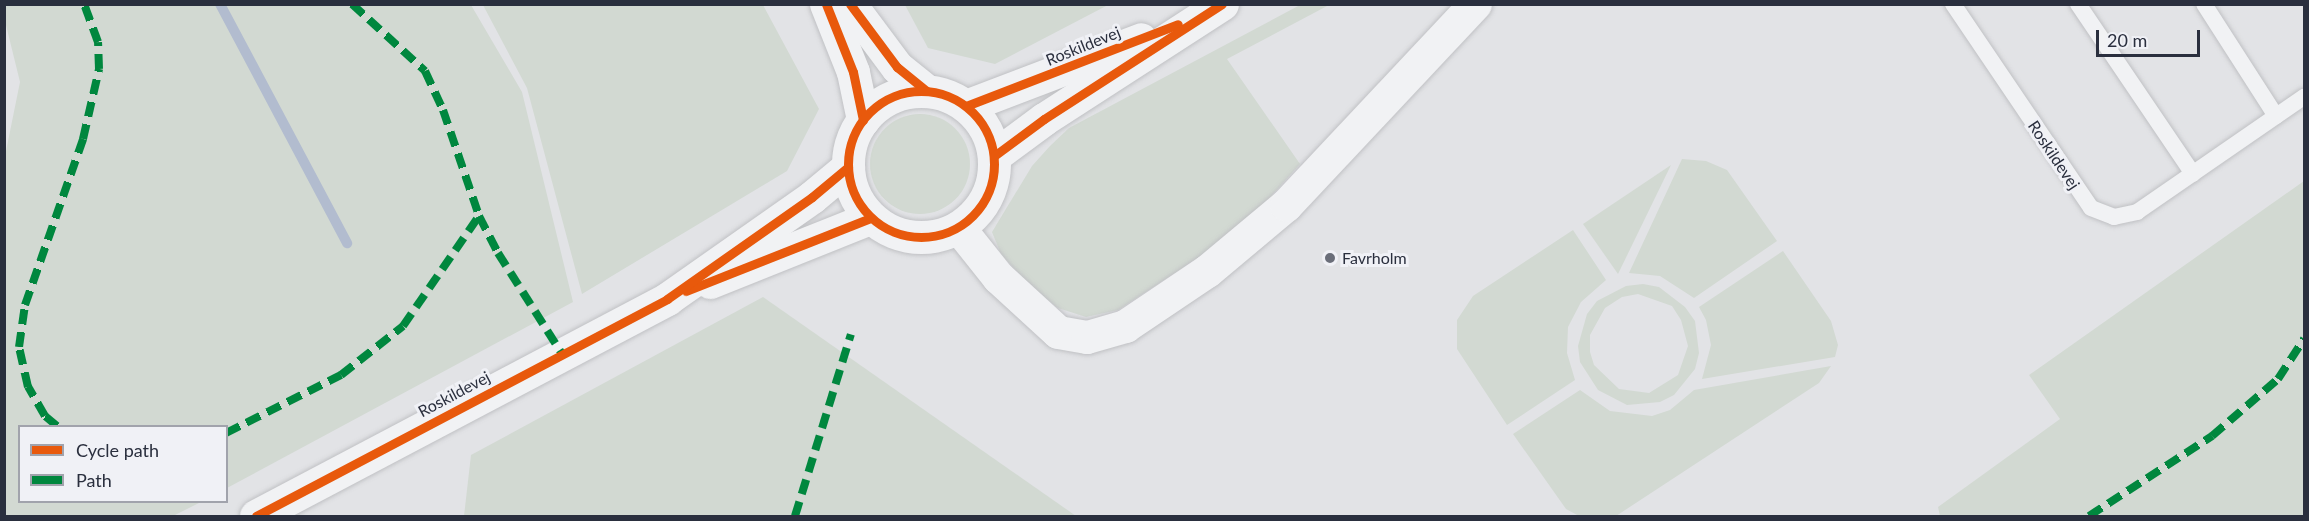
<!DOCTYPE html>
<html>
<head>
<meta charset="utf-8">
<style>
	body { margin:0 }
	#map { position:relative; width:2309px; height:521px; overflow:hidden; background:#e2e3e6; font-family:Lato,sans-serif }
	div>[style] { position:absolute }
	.green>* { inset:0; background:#d2d9d2 }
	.round { border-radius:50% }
	.stream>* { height:10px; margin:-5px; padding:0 5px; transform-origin:5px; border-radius:5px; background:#b2bccf }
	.roads { filter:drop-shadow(0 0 2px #c0c1c4) drop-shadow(0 0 2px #c0c1c4) }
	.service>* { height:16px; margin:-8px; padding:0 8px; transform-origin:8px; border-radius:8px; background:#f1f2f4 }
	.minor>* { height:33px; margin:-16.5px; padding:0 16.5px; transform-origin:16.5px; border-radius:16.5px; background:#f1f2f4 }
	.tertiary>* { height:33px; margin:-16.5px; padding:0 16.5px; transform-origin:16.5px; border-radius:16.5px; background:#f1f2f4 }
	.tertiary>.ring { margin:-16.5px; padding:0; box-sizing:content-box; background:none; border:33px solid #f1f2f4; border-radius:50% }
	.quiet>* { height:8px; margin-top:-4px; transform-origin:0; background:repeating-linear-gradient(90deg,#00873e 0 15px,transparent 0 23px) }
	.cycleway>* { height:9px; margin:-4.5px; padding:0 4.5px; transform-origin:4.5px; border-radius:4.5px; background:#e8590c }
	.cycleway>.ring { margin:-4.5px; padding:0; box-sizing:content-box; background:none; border:9px solid #e8590c; border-radius:50% }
	.dots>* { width:16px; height:16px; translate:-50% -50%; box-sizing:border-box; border:3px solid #f0f1f6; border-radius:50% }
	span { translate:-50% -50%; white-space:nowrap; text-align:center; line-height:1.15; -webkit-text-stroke:6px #f0f1f6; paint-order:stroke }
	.street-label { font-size:16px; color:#2a2f3e }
	.poi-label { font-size:16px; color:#2a2f3e }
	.left { translate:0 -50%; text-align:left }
	.frame { position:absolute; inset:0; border:6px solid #2a2f3e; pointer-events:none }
	.legend { position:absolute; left:18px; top:425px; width:210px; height:78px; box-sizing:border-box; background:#f0f1f6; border:2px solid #a1a3ac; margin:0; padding:8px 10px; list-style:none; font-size:18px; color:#2a2f3e }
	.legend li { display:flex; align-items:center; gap:12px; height:30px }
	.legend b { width:30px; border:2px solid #a1a3ac }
	.scale { position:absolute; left:2096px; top:30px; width:104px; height:27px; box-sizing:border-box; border:3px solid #2a2f3e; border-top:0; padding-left:8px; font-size:18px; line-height:21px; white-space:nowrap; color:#2a2f3e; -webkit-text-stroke:4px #f0f1f6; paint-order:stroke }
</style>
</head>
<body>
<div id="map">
	<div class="green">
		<div style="clip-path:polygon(471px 5px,522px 92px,573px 302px,227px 488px,226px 426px,20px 426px,20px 502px,201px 502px,173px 516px,5px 516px,4px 161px,20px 82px,5px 21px,5px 5px)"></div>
		<div style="clip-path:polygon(483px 5px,763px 5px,819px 109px,787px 171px,582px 294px,527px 88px)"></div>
		<div style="clip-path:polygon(905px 5px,1108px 5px,995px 64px,928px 48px)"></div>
		<div style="clip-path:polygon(1300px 5px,1329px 5px,1227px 59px,1300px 164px,1262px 206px,1210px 250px,1118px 310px,1086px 317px,1058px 308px,1030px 286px,1001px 254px,992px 232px,1032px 166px,1050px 146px,1069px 128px)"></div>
		<div class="round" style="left:870px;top:114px;width:100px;height:100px"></div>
		<div style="clip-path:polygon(1682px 159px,1706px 161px,1727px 170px,1777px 241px,1694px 298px,1660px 276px,1629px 273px)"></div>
		<div style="clip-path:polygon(1671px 165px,1618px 274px,1583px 224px)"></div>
		<div style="clip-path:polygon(2304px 181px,2304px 516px,1940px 516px,1938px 507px,2060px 419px,2029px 375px)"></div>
		<div style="clip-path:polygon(1573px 230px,1606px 280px,1581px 302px,1568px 327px,1567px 353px,1575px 380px,1507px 425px,1457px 349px,1457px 320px,1473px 296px)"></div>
		<div style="clip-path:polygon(1783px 251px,1831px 321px,1838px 345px,1835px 357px,1702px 379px,1711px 345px,1706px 320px,1699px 307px)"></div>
		<div style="clip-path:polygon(evenodd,1643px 284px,1659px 287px,1685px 307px,1695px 321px,1699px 353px,1695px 369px,1674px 395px,1660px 402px,1627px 405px,1598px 390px,1580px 362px,1578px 346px,1587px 314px,1597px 301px,1626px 286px,1643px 284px,1638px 294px,1672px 306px,1681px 320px,1688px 346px,1678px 375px,1649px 393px,1619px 389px,1594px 365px,1590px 352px,1590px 335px,1605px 308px,1622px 297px,1638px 294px)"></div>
		<div style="clip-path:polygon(763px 297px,1076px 516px,464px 516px,471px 455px)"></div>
		<div style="clip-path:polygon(1831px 366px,1819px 383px,1616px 516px,1579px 516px,1566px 509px,1513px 434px,1580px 390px,1610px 411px,1652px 416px,1670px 410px,1694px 390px)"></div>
	</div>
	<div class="stream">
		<div style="left:220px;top:4px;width:271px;rotate:62deg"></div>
	</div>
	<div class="roads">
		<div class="service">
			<div style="left:1953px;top:4px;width:246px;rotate:55.9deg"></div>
			<div style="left:2091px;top:208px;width:25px;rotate:21deg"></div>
			<div style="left:2114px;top:217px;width:24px;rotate:-12deg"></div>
			<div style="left:2137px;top:212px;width:203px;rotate:-34.6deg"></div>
			<div style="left:2078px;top:4px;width:205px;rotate:55.9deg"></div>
			<div style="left:2204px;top:4px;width:133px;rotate:57.3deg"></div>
		</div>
		<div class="minor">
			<div style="left:826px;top:4px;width:73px;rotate:68.3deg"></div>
			<div style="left:853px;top:72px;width:49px;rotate:78.2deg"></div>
			<div style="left:850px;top:4px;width:79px;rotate:53.3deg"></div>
			<div style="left:897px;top:67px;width:38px;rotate:39deg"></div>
			<div style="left:959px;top:228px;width:63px;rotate:51.5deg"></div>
			<div style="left:998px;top:277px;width:81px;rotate:42.5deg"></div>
			<div style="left:1058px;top:332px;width:29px;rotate:10deg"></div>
			<div style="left:1087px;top:337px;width:40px;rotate:-16deg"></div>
			<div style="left:1125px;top:326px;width:99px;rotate:-33.9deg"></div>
			<div style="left:1207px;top:271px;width:103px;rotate:-39.9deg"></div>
			<div style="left:1286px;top:205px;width:276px;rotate:-46.8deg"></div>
		</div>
		<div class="tertiary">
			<div class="ring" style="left:848px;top:91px;width:113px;height:113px"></div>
			<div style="left:966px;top:106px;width:187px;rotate:-20.9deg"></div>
			<div style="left:994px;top:156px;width:62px;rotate:-36.5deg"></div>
			<div style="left:1044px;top:119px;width:212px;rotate:-32.9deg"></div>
			<div style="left:710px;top:282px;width:172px;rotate:-21.8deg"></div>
			<div style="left:256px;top:516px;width:465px;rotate:-27.8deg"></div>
			<div style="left:667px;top:299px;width:177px;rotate:-35.1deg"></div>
			<div style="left:812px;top:197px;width:47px;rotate:-39.8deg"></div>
		</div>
	</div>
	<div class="quiet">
		<div style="left:352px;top:4px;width:99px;rotate:42.5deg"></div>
		<div style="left:425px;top:71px;width:43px;rotate:65.2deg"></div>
		<div style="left:443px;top:110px;width:112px;rotate:71.2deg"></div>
		<div style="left:479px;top:216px;width:42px;rotate:62.8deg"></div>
		<div style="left:498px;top:253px;width:120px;rotate:57.6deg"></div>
		<div style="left:57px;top:426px;width:16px;rotate:-140deg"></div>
		<div style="left:45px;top:416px;width:34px;rotate:-120deg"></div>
		<div style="left:28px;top:387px;width:41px;rotate:-102.7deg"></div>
		<div style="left:19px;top:347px;width:42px;rotate:-81.9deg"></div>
		<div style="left:25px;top:305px;width:176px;rotate:-70.7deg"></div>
		<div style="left:83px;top:139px;width:72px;rotate:-77.1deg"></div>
		<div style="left:99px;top:69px;width:27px;rotate:-92deg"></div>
		<div style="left:98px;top:42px;width:40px;rotate:-110.2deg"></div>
		<div style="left:226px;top:433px;width:129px;rotate:-26.8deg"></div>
		<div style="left:341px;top:375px;width:79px;rotate:-38.3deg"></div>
		<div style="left:403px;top:326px;width:134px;rotate:-55.4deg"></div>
		<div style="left:795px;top:516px;width:190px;rotate:-72.9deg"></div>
		<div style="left:2089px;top:516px;width:147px;rotate:-33deg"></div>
		<div style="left:2212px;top:436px;width:87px;rotate:-40.8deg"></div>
		<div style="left:2278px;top:379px;width:48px;rotate:-57deg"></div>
	</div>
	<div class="cycleway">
		<div style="left:826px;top:4px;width:73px;rotate:68.3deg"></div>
		<div style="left:853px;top:72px;width:49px;rotate:78.2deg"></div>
		<div style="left:850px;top:4px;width:79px;rotate:53.3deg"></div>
		<div style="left:897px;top:67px;width:38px;rotate:39deg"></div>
		<div class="ring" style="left:848px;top:91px;width:137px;height:137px"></div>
		<div style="left:966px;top:106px;width:227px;rotate:-21.1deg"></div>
		<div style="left:994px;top:156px;width:62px;rotate:-36.5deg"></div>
		<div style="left:1044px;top:119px;width:212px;rotate:-32.9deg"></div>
		<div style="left:686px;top:291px;width:198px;rotate:-21.6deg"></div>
		<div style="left:256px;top:516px;width:465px;rotate:-27.8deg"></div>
		<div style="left:667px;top:299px;width:177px;rotate:-35.1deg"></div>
		<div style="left:812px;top:197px;width:47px;rotate:-39.8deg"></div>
	</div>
	<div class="dots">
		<div style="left:1330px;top:258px;background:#6a6e79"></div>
	</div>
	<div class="street-label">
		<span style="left:1083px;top:46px;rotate:-22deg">Roskildevej</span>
		<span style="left:2054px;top:155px;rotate:56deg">Roskildevej</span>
		<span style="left:454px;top:394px;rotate:-28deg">Roskildevej</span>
	</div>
	<div class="poi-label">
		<span class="left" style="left:1342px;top:258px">Favrholm</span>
	</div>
	<div class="frame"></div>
	<ul class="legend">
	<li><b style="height:8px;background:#e8590c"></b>Cycle path</li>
	<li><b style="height:8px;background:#00873e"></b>Path</li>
	</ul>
	<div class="scale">20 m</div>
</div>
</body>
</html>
